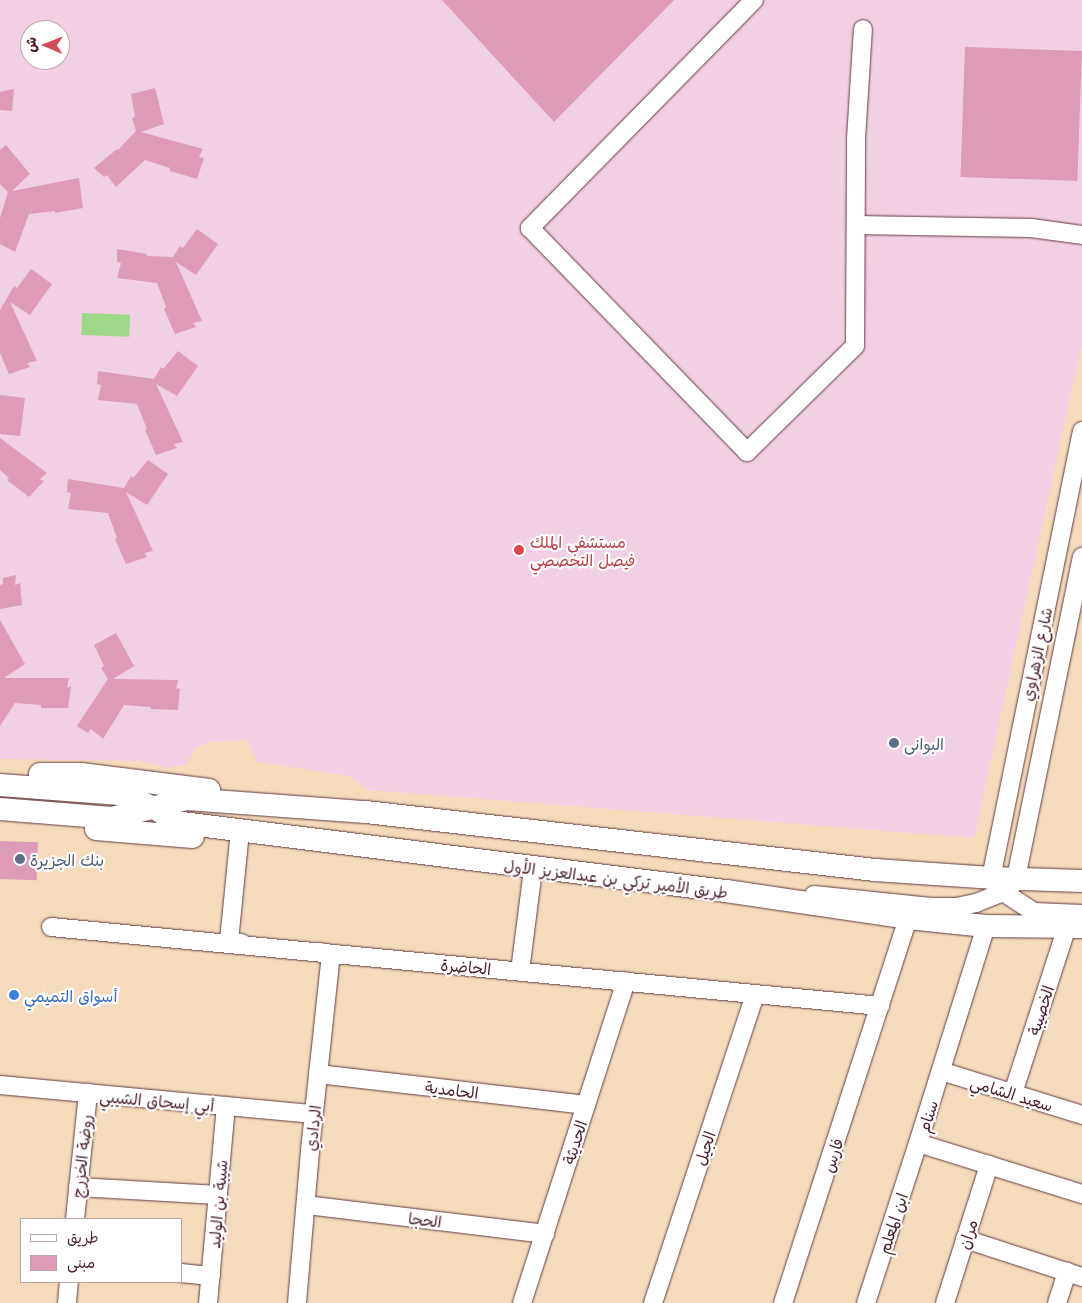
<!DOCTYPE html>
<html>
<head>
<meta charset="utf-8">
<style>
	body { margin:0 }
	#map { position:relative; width:1082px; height:1303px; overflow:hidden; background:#f3dbbc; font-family:"Playpen Sans","Playpen Sans Arabic",sans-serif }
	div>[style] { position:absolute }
	.built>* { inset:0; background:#f1d0e3 }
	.green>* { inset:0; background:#a0d88a; transform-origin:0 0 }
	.building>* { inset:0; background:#de9bb8; transform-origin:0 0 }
	.roads { filter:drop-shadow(0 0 1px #633b41) drop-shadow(0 0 1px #633b41) }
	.minor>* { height:18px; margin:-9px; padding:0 9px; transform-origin:9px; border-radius:9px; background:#fff }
	.major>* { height:22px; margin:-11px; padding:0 11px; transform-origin:11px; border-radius:11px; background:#fff }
	.dots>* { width:14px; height:14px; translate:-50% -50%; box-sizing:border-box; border:2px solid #fff; border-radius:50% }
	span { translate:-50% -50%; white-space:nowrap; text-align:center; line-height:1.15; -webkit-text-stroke:4.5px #fff; paint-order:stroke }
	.health-label { font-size:16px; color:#be3a42 }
	.left { translate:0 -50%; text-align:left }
	.street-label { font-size:16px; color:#4a1f2b }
	.service-label { font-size:16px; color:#4e5e75 }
	.shop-label { font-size:16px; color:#366cbe }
	.legend { position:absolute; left:20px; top:1218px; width:162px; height:65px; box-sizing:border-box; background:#fff; border:1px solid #b7a5aa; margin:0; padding:6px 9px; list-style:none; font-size:15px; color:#4a1f2b }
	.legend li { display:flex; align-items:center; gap:10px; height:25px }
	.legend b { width:25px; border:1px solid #b7a5aa }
	.north { position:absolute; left:20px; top:20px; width:50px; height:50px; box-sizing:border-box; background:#fff; border:1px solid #b7a5aa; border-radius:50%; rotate:271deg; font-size:14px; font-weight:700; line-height:20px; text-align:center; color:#4a1f2b }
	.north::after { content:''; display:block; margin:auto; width:18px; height:22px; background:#d1495b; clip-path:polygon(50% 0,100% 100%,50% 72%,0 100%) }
</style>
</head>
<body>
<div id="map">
	<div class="built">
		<div style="clip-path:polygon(evenodd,0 0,1082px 0,1082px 343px,974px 838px,368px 790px,349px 776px,257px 762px,247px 740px,211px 742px,196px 748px,187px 764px,169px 768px,140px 761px,0 759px,0 0,30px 30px,60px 30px,60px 60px,30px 60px,30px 30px)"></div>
	</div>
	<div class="green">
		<div style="left:82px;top:313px;width:48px;height:22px;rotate:2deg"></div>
	</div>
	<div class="building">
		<div style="clip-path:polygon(442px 0,674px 0,554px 122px)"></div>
		<div style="left:965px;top:47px;width:117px;height:130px;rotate:2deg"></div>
		<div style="clip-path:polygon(155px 88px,164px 124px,141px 132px,203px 149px,199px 157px,204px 158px,197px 179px,170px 171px,170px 168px,145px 160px,116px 187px,107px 175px,104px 177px,94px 168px,117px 149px,118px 150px,136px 131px,132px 118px,135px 117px,131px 94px)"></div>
		<div style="clip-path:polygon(14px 89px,12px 111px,0 110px,0 92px)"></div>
		<div style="clip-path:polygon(6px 145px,30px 174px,12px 191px,79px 178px,83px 208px,55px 213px,55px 211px,29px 214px,15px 252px,0 244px,0 218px,8px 192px,0 184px,0 150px)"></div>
		<div style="clip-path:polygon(197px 229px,218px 244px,196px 275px,176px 262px,202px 321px,193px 323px,196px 327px,175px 334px,164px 309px,166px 307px,157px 283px,117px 278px,121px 263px,117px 262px,117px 249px,147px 254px,147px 256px,173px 257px,180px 246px,183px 248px)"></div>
		<div style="clip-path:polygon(31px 269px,52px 284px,30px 315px,10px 302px,37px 361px,27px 363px,30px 367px,9px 374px,0 353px,0 310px,14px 286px,17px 288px)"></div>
		<div style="clip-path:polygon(178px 351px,198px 366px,177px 396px,156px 384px,183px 442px,174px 444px,177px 448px,156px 455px,145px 430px,147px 429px,137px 404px,98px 400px,101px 385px,97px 384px,98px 371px,154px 379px,161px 367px,163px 369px)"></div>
		<div style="clip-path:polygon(0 395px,25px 398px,20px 436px,0 434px)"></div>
		<div style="clip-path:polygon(0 438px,47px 473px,40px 479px,44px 481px,29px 497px,7px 480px,9px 478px,0 470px)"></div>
		<div style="clip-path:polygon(148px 460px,168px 474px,147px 505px,126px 492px,153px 551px,144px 553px,147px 557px,126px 564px,115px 539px,117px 538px,108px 513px,68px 509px,71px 493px,67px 492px,68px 479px,124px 488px,131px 476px,133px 478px)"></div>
		<div style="clip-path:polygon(16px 575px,15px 585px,20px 583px,22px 605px,0 609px,0 585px,3px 584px,3px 578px)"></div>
		<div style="clip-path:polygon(0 620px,25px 664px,4px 678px,69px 678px,67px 688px,71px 686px,68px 708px,41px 708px,41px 705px,15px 703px,0 726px)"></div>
		<div style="clip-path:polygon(116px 633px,134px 666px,113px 679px,178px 680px,176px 689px,180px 688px,178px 710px,151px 709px,150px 707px,124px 705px,103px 739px,91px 729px,88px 733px,77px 726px,108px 679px,101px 668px,104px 666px,94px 645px)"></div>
		<div style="left:0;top:841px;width:38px;height:38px;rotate:2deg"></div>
	</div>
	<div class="roads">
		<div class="minor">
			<div style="left:754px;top:0;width:320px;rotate:134.5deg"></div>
			<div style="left:530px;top:228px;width:312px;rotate:45.9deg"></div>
			<div style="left:747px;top:452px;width:151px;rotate:-44.5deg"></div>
			<div style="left:855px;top:346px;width:207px;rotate:-89.7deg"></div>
			<div style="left:856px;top:139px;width:110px;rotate:-86.4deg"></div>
			<div style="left:856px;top:225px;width:175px;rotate:1deg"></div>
			<div style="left:1031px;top:228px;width:51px;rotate:7.8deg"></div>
			<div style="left:1082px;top:431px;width:456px;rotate:101.5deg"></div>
			<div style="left:991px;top:878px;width:18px;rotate:49deg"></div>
			<div style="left:1003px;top:892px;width:37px;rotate:33deg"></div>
			<div style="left:1034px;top:912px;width:48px;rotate:2.4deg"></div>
			<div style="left:239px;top:841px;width:100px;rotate:95.7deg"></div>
			<div style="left:229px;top:941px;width:13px;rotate:9deg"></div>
			<div style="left:814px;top:895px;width:120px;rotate:5.8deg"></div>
			<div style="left:933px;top:907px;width:23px"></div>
			<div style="left:956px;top:907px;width:20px;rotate:-11deg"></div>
			<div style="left:976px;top:903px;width:29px;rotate:-22deg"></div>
			<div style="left:1003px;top:892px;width:13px;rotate:-39deg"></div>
			<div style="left:1013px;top:884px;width:7px;rotate:-63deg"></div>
			<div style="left:1016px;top:878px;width:328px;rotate:-78.4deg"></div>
			<div style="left:986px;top:926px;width:227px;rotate:107.4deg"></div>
			<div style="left:918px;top:1143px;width:172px;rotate:17.3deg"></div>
			<div style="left:51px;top:927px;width:833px;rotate:5.44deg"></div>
			<div style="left:520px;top:971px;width:103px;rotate:-82.7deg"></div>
			<div style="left:941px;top:1071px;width:148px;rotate:17.3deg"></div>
			<div style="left:318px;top:1074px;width:270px;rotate:6.6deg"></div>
			<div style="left:0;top:1085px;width:315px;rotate:5.3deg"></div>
			<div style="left:1013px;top:1093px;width:175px;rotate:-72deg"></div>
			<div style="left:78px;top:1187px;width:140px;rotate:3.3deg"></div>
			<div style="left:306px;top:1205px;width:241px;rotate:6.9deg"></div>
			<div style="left:75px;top:1219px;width:127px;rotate:-84.1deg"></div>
			<div style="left:965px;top:1239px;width:123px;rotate:18deg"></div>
			<div style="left:181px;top:1273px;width:30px;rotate:6deg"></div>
			<div style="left:67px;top:1303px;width:21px;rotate:-85deg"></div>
			<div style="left:208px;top:1303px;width:198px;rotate:-84.8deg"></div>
			<div style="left:297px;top:1303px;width:154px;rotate:-85.1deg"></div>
			<div style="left:310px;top:1150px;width:197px;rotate:-83.9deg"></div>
			<div style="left:331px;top:954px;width:11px;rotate:-170deg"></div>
			<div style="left:522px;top:1303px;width:338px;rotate:-72.1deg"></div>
			<div style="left:653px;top:1303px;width:325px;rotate:-71.7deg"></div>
			<div style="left:783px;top:1303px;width:405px;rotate:-72deg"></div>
			<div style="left:866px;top:1303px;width:168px;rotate:-72deg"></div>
			<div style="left:945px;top:1303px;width:145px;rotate:-72.3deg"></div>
			<div style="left:1057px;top:1303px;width:33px;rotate:-72deg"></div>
		</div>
		<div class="major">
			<div style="left:40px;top:774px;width:41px"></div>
			<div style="left:81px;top:774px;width:129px;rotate:7.1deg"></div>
			<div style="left:0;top:785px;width:120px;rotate:4.3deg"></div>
			<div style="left:120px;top:794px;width:38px;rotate:22deg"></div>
			<div style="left:155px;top:808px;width:24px;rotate:36deg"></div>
			<div style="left:174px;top:822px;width:556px;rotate:7.13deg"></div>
			<div style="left:726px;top:891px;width:184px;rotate:8.4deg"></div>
			<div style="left:908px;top:918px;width:78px;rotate:5.9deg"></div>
			<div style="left:986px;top:926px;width:96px;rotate:0.6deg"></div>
			<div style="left:0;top:809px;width:112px;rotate:4.6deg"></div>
			<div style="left:112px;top:818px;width:77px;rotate:-14.2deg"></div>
			<div style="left:187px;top:799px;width:179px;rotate:4.2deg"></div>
			<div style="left:366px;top:812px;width:512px;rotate:6.5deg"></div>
			<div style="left:875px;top:870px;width:116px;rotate:3.9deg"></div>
			<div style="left:991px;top:878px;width:91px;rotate:1.9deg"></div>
			<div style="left:96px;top:829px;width:97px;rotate:4.7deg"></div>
		</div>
	</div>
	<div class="dots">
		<div style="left:519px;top:550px;background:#e0444e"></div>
		<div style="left:894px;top:743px;background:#5c6f8a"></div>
		<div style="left:20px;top:859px;background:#5c6f8a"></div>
		<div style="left:14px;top:995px;background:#3f7fe0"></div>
	</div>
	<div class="health-label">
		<span class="left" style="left:530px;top:550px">مستشفى الملك<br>فيصل التخصصي</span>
	</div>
	<div class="street-label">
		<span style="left:1036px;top:654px;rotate:-78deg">شارع الزهراوي</span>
		<span style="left:616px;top:878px;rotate:7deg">طريق الأمير تركي بن عبدالعزيز الأول</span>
		<span style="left:466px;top:966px;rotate:5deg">الحاضرة</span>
		<span style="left:1040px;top:1010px;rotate:-72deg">الخصيبة</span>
		<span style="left:452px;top:1089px;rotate:7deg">الحامدية</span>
		<span style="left:1012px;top:1093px;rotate:17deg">سعيد الشامي</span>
		<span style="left:157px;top:1100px;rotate:5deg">أبي إسحاق الشيبي</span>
		<span style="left:927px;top:1116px;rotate:-72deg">سنام</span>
		<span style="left:312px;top:1128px;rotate:-84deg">الردادي</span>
		<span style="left:574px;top:1142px;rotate:-72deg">الحديثة</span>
		<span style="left:704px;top:1148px;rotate:-72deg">الجيل</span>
		<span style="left:832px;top:1155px;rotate:-72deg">فارس</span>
		<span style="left:81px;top:1156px;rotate:-84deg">روضة الخزرج</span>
		<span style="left:217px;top:1204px;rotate:-85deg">شيبة بن الوليد</span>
		<span style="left:425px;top:1219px;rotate:7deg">الحجا</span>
		<span style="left:892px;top:1223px;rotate:-72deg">ابن المعلم</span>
		<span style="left:967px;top:1234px;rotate:-72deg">مران</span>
	</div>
	<div class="service-label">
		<span class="left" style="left:904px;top:743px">البوانى</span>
		<span class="left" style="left:30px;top:859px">بنك الجزيرة</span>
	</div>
	<div class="shop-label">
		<span class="left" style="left:24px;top:995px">أسواق التميمي</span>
	</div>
	<ul class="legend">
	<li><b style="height:6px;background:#fff"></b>طريق</li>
	<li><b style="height:14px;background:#de9bb8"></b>مبنى</li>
	</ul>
	<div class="north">ش</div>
</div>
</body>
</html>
